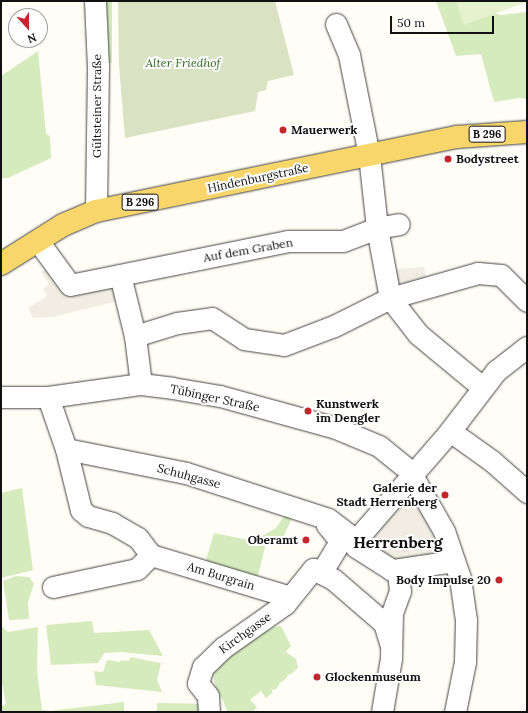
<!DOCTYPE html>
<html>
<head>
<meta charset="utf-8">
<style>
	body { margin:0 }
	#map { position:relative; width:528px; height:713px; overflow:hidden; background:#fffdf5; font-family:Lora,serif }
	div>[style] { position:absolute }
	.green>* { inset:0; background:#d5ebbd; transform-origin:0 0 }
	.cemetery>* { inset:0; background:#d9e3c4 }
	.pitch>* { inset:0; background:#e6f2cf }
	.plaza>* { inset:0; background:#f1ede2 }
	.roads { filter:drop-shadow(0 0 1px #444) drop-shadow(0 0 1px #444) }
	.minor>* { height:21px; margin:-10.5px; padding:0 10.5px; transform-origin:10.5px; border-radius:10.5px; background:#fff }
	.major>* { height:22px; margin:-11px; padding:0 11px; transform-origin:11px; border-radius:11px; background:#f9d66b }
	.dots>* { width:11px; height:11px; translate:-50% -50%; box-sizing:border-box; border:2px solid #fff; border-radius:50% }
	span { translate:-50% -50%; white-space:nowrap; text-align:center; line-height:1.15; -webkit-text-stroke:4px #fff; paint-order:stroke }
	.shield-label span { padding:1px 3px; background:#fff; border:1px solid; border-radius:3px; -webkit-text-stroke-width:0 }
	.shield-label { font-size:11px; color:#111; font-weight:700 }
	.park-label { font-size:12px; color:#2f6b1f; font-style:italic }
	.street-label { font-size:12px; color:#111 }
	.poi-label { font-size:12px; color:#111; font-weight:700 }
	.left { translate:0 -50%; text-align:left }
	.right { translate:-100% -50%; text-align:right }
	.district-label { font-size:16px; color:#111; font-weight:700 }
	.frame { position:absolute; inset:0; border:2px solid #111; pointer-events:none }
	.north { position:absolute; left:8px; top:8px; width:40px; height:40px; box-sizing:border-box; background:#fff; border:1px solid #a0a0a0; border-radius:50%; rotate:159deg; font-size:11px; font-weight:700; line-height:16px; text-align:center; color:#111 }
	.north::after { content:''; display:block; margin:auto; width:14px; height:18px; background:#c4262e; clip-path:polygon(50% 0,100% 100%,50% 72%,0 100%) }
	.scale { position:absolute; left:390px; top:16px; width:104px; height:18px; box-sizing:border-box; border:2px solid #111; border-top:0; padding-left:5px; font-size:12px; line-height:14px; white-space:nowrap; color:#111; -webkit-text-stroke:3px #fff; paint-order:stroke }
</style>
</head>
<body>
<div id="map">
	<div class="green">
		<div style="left:101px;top:1px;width:11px;height:62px"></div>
		<div style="clip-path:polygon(436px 1px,466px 1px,500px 15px,527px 12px,527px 99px,519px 98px,494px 102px,481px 54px,456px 56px)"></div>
		<div style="clip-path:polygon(38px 51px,46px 133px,50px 137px,51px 158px,8px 178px,1px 178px,1px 76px)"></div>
		<div style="clip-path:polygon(22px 488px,33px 570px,1px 578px,1px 493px)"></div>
		<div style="clip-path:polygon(285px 515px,292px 518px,279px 546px,266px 543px,257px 580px,203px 570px,214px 533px,254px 541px,276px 528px)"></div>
		<div style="clip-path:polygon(16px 576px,29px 577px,34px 584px,28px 602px,29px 619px,9px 620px,3px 581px)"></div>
		<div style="clip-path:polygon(92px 621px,94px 633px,149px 630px,163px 656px,121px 652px,104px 653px,98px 663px,51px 665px,46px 625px)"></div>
		<div style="clip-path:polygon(1px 626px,8px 632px,38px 627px,37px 670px,42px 710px,50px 711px,124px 702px,124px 712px,1px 712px,1px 706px,6px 704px,1px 678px)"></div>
		<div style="clip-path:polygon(281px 626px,291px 646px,286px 652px,296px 659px,298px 668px,290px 675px,287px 674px,288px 676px,282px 682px,279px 682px,280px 684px,275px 690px,271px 689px,273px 692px,266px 698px,261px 691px,250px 700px,257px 707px,252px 712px,227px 712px,223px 700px,217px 694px,212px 670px,233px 650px,274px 627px)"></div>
		<div style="clip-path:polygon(130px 657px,161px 663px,157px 680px,162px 692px,96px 685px,94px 671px,103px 672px,107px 660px,120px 662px,121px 660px,129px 661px)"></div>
		<div style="left:157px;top:703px;width:42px;height:9px;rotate:1deg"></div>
	</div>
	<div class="cemetery">
		<div style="clip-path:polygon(118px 1px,275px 1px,294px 75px,268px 81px,266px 90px,258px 92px,255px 111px,125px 138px,119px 65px)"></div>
	</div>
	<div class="pitch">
		<div style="clip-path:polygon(456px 1px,527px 1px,527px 2px,464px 25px)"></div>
	</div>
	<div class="plaza">
		<div style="clip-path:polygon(49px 267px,67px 289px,122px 283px,126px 299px,52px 317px,33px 318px,28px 308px,47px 296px,43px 289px,49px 284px,41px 272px)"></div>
		<div style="clip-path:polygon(424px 267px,428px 287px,390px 298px,383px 270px)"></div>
		<div style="clip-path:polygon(408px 474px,458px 562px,366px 560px,365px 519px)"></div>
	</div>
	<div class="roads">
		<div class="minor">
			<div style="left:95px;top:1px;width:65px;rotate:87.4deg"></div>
			<div style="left:98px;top:66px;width:145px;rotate:90.8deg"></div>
			<div style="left:336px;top:24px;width:34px;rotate:67deg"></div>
			<div style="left:349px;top:55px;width:102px;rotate:78.7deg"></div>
			<div style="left:369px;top:155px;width:73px;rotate:83.7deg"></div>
			<div style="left:377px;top:228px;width:71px;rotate:79.5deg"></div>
			<div style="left:390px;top:298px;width:46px;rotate:52.1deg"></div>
			<div style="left:418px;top:334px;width:83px;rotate:39.6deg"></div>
			<div style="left:38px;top:241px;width:54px;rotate:54deg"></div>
			<div style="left:70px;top:285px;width:222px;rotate:-11.4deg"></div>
			<div style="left:288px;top:241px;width:55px"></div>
			<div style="left:343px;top:241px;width:36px;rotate:-21deg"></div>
			<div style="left:377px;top:228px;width:22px;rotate:-10deg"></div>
			<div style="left:120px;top:275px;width:63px;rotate:76.2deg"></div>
			<div style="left:135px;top:336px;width:48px;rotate:82.9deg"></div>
			<div style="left:135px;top:336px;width:44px;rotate:-17.2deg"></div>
			<div style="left:177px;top:323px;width:35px;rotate:-8deg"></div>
			<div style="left:212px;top:318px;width:38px;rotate:33deg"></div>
			<div style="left:244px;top:339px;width:40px;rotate:8.5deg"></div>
			<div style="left:284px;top:345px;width:53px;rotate:-20.8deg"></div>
			<div style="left:334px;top:326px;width:63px;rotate:-26.6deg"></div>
			<div style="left:390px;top:298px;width:91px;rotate:-15.9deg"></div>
			<div style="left:478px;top:273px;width:23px;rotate:5deg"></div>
			<div style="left:501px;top:275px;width:37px;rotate:45deg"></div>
			<div style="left:1px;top:397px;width:47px"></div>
			<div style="left:48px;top:397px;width:94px;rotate:-8deg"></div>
			<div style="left:141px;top:384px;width:31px;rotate:7deg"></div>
			<div style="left:172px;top:388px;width:49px;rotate:9.5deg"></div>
			<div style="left:220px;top:396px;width:120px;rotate:15.4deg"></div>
			<div style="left:336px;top:428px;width:47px;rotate:22.7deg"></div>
			<div style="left:379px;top:446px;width:38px;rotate:39deg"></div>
			<div style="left:409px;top:470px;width:70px;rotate:60.2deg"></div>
			<div style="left:444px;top:531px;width:50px;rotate:71.2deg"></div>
			<div style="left:460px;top:578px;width:42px;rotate:81.9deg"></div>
			<div style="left:466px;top:620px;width:42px;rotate:91.4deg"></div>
			<div style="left:465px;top:662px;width:51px;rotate:101.3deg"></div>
			<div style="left:48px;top:397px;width:55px;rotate:70.9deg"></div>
			<div style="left:66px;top:449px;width:122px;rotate:11.3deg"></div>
			<div style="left:186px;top:473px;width:149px;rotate:17.9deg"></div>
			<div style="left:328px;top:519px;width:35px;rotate:37deg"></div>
			<div style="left:450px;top:431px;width:52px;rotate:35.5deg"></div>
			<div style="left:492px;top:461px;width:47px;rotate:41.5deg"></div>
			<div style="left:66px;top:449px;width:63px;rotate:76.2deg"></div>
			<div style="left:81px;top:510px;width:9px;rotate:41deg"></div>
			<div style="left:88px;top:516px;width:25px;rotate:16deg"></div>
			<div style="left:112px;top:523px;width:30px;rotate:30deg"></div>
			<div style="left:138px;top:538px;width:21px;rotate:53deg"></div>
			<div style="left:151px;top:555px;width:145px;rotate:16.8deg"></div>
			<div style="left:454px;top:561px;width:63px;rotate:171.7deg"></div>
			<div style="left:392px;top:570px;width:43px;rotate:-147.4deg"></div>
			<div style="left:356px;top:547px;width:7px;rotate:-90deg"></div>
			<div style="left:356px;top:540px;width:144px;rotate:-49.2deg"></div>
			<div style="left:450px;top:431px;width:76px;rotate:-52.5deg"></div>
			<div style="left:496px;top:371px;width:39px;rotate:-38deg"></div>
			<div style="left:321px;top:573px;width:37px;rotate:-59deg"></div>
			<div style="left:340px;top:541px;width:21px;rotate:-129deg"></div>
			<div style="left:327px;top:525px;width:3px;rotate:-72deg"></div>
			<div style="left:53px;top:587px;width:86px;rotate:-12.1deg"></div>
			<div style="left:137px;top:569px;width:20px;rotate:-45deg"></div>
			<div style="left:209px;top:712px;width:16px;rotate:-94deg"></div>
			<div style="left:208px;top:696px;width:16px;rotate:-128deg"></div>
			<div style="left:198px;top:683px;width:17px;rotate:-73deg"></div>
			<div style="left:203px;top:667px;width:29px;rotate:-44deg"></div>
			<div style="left:224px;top:647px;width:75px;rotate:-35.2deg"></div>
			<div style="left:285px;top:604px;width:45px;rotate:-51.3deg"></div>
			<div style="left:313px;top:569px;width:22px;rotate:27deg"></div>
			<div style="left:333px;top:579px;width:67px;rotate:40.8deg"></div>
			<div style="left:384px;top:623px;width:24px;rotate:73deg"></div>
			<div style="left:382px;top:712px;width:55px;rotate:-80.5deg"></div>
			<div style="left:391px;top:658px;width:45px;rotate:-88.7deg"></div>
			<div style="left:392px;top:613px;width:23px;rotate:-70deg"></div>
			<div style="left:400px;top:591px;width:20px;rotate:-96deg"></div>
		</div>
		<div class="major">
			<div style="left:1px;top:264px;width:73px;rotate:-32.2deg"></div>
			<div style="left:63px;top:225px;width:36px;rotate:-23deg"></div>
			<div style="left:96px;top:211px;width:369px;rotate:-11.6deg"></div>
			<div style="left:457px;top:137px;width:70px;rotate:-4.1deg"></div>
		</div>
	</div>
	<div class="dots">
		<div style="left:283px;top:130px;background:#c4262e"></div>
		<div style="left:448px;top:159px;background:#c4262e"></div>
		<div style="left:308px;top:411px;background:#c4262e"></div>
		<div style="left:445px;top:495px;background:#c4262e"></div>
		<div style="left:306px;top:540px;background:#c4262e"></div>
		<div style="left:499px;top:580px;background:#c4262e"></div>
		<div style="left:317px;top:677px;background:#c4262e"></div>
	</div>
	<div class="shield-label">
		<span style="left:487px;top:134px">B 296</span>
		<span style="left:140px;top:202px">B 296</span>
	</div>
	<div class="park-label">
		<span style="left:183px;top:63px">Alter Friedhof</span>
	</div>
	<div class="street-label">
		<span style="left:97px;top:106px;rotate:-90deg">Gültsteiner Straße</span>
		<span style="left:258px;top:178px;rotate:-12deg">Hindenburgstraße</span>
		<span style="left:248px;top:250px;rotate:-10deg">Auf dem Graben</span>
		<span style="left:215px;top:398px;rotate:12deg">Tübinger Straße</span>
		<span style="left:189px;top:476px;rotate:15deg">Schuhgasse</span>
		<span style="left:221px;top:576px;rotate:17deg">Am Burgrain</span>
		<span style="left:245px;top:633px;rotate:-36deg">Kirchgasse</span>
	</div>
	<div class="poi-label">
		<span class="left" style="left:291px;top:130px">Mauerwerk</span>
		<span class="left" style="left:456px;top:159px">Bodystreet</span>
		<span class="left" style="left:316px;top:411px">Kunstwerk<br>im Dengler</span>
		<span class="right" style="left:437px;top:495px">Galerie der<br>Stadt Herrenberg</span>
		<span class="right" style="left:298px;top:540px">Oberamt</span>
		<span class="right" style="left:491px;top:580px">Body Impulse 20</span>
		<span class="left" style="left:325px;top:677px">Glockenmuseum</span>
	</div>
	<div class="district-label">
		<span style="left:398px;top:542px">Herrenberg</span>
	</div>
	<div class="frame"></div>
	<div class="north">N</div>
	<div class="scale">50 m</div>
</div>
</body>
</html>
